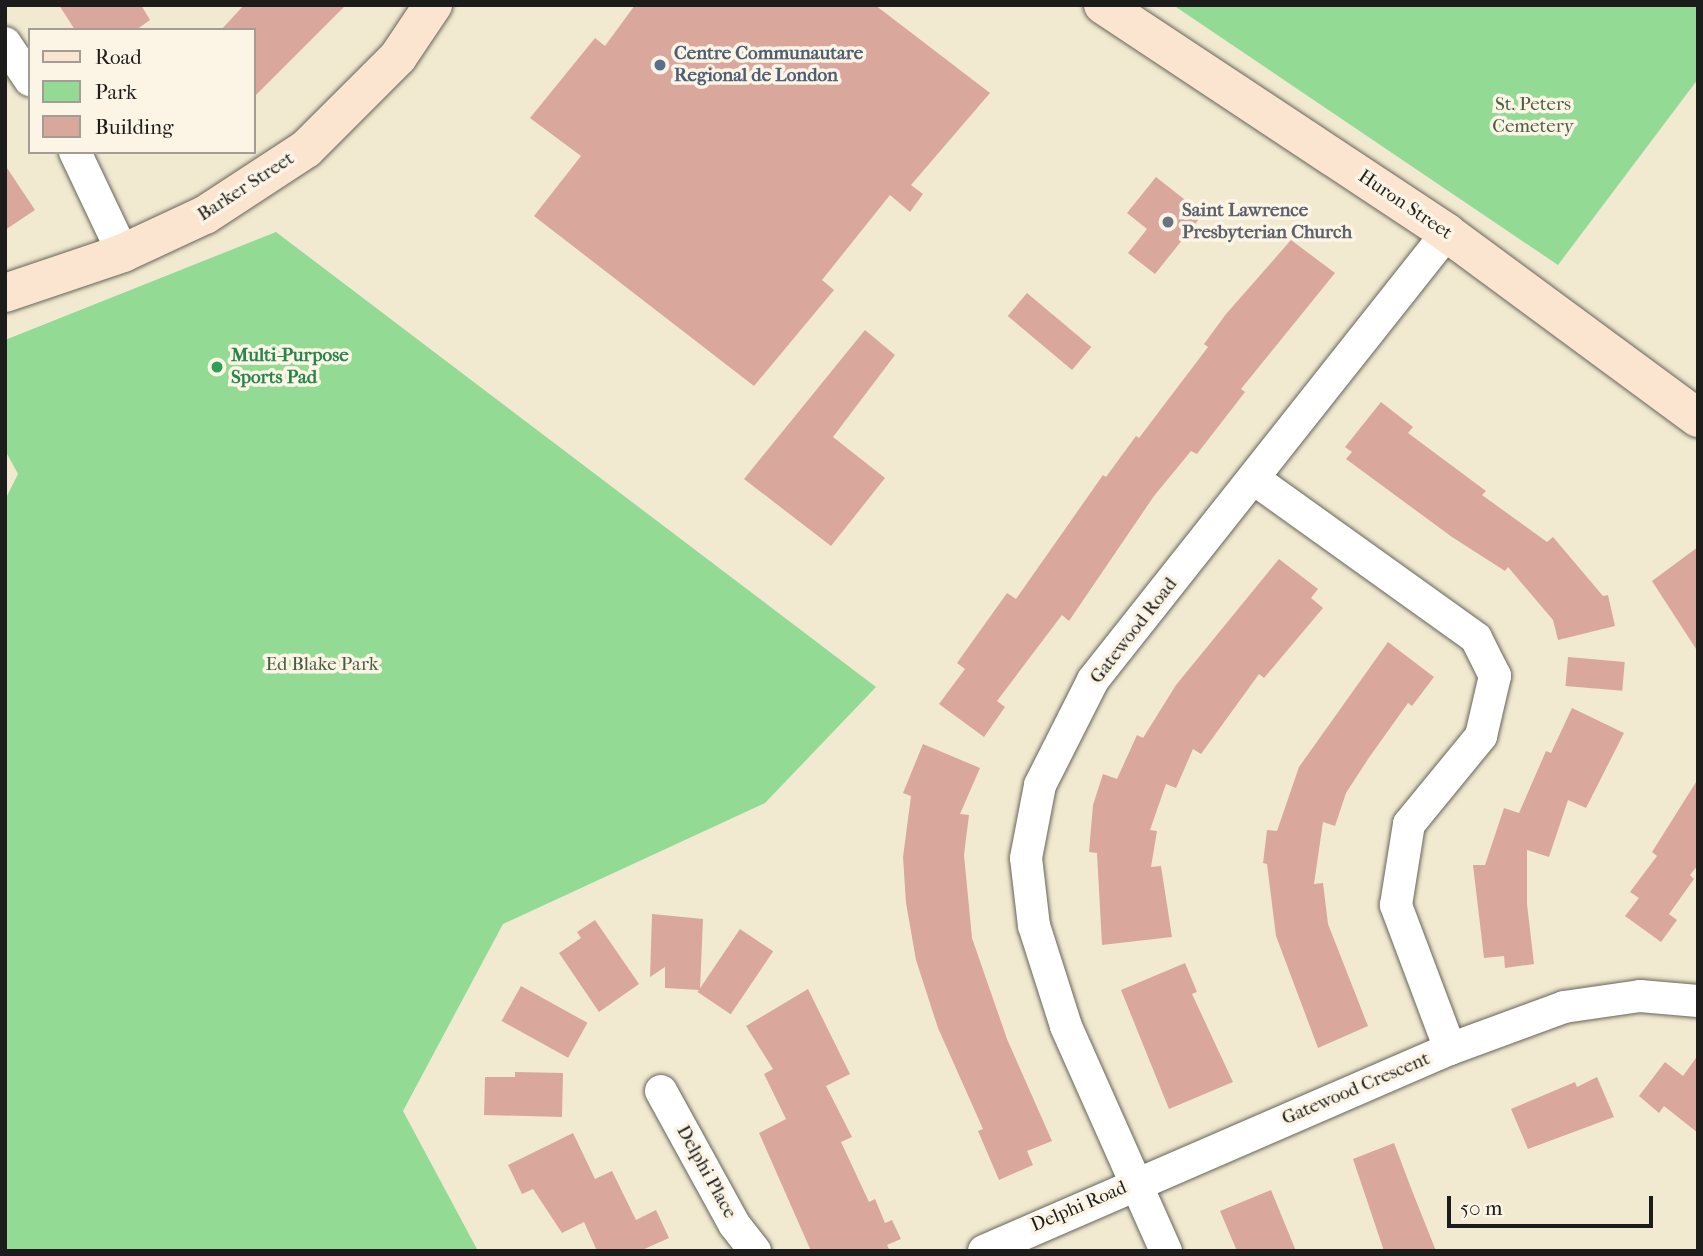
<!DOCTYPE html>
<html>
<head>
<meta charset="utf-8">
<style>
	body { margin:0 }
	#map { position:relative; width:1703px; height:1256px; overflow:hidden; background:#f1ead0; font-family:"IM FELL French Canon",serif }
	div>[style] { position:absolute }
	.green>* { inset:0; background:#93da95 }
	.building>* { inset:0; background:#daa79d; transform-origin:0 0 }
	.roads { filter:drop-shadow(0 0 2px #67645b) drop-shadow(0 0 2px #67645b) }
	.street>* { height:32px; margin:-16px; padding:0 16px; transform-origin:16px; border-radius:16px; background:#fff }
	.secondary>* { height:38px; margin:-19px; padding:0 19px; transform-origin:19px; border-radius:19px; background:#fce5d0 }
	.dots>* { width:19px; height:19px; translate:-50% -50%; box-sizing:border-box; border:4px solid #fcf5e5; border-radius:50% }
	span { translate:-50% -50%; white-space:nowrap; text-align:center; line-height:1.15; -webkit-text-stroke:7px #fcf5e5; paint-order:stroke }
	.service-label { font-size:19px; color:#4e5e75; font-weight:700 }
	.left { translate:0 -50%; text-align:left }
	.park-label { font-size:19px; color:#465e46 }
	.street-label { font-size:19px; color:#1c1c1c }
	.worship-label { font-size:19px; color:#5b616d; font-weight:700 }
	.leisure-label { font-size:19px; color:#27864d; font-weight:700 }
	.frame { position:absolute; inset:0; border:7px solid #1c1c1c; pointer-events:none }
	.legend { position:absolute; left:28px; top:28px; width:228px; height:126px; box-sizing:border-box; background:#fcf5e5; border:2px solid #a29e95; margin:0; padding:9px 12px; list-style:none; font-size:21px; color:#1c1c1c }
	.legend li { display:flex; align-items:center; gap:14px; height:35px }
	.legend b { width:35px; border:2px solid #a29e95 }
	.scale { position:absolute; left:1447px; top:1196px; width:206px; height:32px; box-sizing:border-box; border:4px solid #1c1c1c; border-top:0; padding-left:9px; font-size:21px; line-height:24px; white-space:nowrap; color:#1c1c1c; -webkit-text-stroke:5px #fcf5e5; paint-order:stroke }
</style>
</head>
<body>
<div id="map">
	<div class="green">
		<div style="clip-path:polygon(1173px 5px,1698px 5px,1698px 79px,1558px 265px)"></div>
		<div style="clip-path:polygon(276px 232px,876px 687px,765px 803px,503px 924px,403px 1111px,478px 1251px,5px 1251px,5px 500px,18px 474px,5px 450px,5px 340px)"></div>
	</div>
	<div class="building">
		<div style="clip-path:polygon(59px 5px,141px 5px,150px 20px,136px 30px,75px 30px)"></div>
		<div style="clip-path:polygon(244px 5px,346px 5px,254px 97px,254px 30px,221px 30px)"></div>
		<div style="clip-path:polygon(635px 5px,875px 5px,990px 93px,911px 185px,923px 194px,910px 212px,890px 195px,822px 280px,834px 290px,754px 386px,534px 216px,581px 156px,530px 118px,595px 38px,605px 46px)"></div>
		<div style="clip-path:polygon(5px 165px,35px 210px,5px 230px)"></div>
		<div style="clip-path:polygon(1156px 177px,1203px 214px,1155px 274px,1128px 253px,1147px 229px,1127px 213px)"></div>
		<div style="clip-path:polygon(1291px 240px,1335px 273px,1241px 389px,1245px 392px,1197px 454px,1191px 451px,1154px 496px,1069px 621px,1062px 615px,997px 701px,1005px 707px,984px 737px,939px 704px,965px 669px,957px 663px,1007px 593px,1016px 599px,1103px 475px,1106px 477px,1136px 436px,1139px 438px,1208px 347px,1204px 344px,1226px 314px)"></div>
		<div style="left:1027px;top:293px;width:84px;height:30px;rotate:40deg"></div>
		<div style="clip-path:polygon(865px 330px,895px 355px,833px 437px,885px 478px,831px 546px,744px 479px)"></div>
		<div style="clip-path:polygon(1381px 402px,1413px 427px,1408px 433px,1486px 491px,1482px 495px,1547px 542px,1553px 537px,1603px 596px,1608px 595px,1615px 626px,1558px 640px,1553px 620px,1508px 567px,1505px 571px,1452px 537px,1346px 459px,1352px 452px,1345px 447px)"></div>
		<div style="clip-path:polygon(1698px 547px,1698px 652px,1652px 581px)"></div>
		<div style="clip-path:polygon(1279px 559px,1318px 589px,1311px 598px,1323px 608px,1264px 678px,1259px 674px,1201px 754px,1193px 749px,1176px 788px,1166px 784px,1150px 830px,1157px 831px,1151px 867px,1161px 866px,1172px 937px,1102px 945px,1097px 853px,1089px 852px,1093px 805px,1103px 774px,1117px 779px,1137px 735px,1143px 738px,1176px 685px)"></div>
		<div style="clip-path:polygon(1388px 642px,1434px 677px,1412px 706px,1408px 703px,1368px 759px,1346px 793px,1335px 826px,1323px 822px,1314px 884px,1323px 883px,1328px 924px,1368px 1026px,1318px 1048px,1276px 936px,1267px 864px,1263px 863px,1267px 830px,1277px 831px,1299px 767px)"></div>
		<div style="left:1568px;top:657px;width:57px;height:29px;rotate:5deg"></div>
		<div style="clip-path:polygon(1572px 708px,1624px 733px,1586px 808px,1568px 800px,1549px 857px,1527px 850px,1527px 904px,1534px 964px,1505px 968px,1504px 956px,1484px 958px,1473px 865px,1485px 865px,1504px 808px,1519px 813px,1546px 751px,1551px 753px)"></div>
		<div style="clip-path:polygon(923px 744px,980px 768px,960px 814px,969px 815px,964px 855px,972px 938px,1007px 1039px,1052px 1141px,1027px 1151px,1033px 1165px,999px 1180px,978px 1131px,983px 1129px,938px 1028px,916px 960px,906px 903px,903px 857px,911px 796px,903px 793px)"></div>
		<div style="clip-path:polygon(1698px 779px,1698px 865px,1690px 875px,1694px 879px,1669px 914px,1677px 920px,1661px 942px,1625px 916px,1639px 898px,1630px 892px,1657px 856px,1652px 852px)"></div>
		<div style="clip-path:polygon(652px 914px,703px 919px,700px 990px,665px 988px,665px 967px,650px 977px)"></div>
		<div style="clip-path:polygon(595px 920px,639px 984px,599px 1012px,559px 953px,581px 938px,577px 932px)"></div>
		<div style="left:740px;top:929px;width:40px;height:76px;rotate:34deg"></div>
		<div style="clip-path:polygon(1185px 963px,1197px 992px,1192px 994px,1233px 1082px,1169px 1109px,1121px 990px)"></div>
		<div style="left:521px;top:986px;width:76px;height:40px;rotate:29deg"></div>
		<div style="clip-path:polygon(808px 989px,850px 1074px,826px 1086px,852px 1137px,841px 1142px,869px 1202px,875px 1199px,885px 1223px,892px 1220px,901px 1239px,887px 1245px,890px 1251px,811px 1251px,759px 1133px,786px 1119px,764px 1074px,773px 1069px,746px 1026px)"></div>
		<div style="clip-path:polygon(1698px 1055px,1698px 1133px,1664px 1106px,1659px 1113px,1639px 1096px,1665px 1062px,1683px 1076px)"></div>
		<div style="clip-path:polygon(515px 1072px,563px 1073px,562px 1117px,484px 1115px,485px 1077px,515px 1077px)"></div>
		<div style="clip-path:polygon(1597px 1077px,1614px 1117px,1528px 1149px,1511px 1109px,1575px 1082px,1577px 1087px)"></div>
		<div style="clip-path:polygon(573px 1133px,595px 1179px,612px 1171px,636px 1220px,656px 1210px,669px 1238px,640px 1251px,597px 1251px,584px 1222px,562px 1233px,533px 1189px,522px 1194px,508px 1165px)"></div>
		<div style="clip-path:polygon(1394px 1143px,1411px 1188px,1436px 1251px,1384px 1251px,1353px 1159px)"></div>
		<div style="clip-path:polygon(1271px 1190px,1296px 1251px,1237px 1251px,1220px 1211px)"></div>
	</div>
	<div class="roads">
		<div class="street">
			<div style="left:5px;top:43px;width:45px;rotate:56deg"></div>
			<div style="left:75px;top:152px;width:112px;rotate:64.6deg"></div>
			<div style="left:1450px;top:1049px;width:121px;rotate:-20.2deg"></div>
			<div style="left:1564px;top:1007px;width:77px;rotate:-8.2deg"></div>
			<div style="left:1640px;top:996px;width:58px;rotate:4.9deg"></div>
			<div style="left:661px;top:1091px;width:152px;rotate:61.2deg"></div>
			<div style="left:734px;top:1224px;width:34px;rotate:52deg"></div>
			<div style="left:984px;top:1251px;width:508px;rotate:-23.44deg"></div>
			<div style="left:1450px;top:1049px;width:154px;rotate:-110.6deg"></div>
			<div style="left:1396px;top:905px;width:82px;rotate:-80.9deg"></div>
			<div style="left:1409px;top:824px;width:114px;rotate:-50.7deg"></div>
			<div style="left:1481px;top:736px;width:62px;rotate:-76.9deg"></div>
			<div style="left:1495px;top:676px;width:42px;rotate:-116.6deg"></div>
			<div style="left:1476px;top:638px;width:272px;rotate:-144.4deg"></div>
			<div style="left:1166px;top:1251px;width:246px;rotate:-114deg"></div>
			<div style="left:1066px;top:1026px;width:105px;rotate:-107.7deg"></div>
			<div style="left:1034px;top:926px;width:68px;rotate:-96.7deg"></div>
			<div style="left:1026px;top:858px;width:74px;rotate:-79.1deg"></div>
			<div style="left:1040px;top:785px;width:118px;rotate:-63.2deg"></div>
			<div style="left:1093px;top:680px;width:570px;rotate:-51.62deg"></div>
		</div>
		<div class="secondary">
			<div style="left:1103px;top:5px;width:413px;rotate:33.5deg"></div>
			<div style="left:1447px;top:233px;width:312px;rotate:36.4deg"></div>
			<div style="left:5px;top:293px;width:125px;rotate:-18.7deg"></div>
			<div style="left:123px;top:253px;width:90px;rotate:-24.9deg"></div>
			<div style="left:205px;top:215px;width:121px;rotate:-33.2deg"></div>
			<div style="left:306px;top:149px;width:130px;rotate:-45deg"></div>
			<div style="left:398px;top:57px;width:63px;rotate:-56.1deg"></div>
		</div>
	</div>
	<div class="dots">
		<div style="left:660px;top:65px;background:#5c6f8a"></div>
		<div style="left:1168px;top:222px;background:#6b7280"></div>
		<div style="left:217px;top:367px;background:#2e9e5b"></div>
	</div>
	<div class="service-label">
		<span class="left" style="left:674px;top:65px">Centre Communautare<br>Regional de London</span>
	</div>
	<div class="park-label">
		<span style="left:1533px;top:116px">St. Peters<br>Cemetery</span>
		<span style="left:322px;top:665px">Ed Blake Park</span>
	</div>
	<div class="street-label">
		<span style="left:246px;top:187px;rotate:-33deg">Barker Street</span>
		<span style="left:1405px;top:205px;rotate:34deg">Huron Street</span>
		<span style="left:1134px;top:631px;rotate:-52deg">Gatewood Road</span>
		<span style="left:1356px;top:1089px;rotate:-23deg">Gatewood Crescent</span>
		<span style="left:706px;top:1172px;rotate:61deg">Delphi Place</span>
		<span style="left:1079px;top:1207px;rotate:-23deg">Delphi Road</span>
	</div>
	<div class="worship-label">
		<span class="left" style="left:1182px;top:222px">Saint Lawrence<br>Presbyterian Church</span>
	</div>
	<div class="leisure-label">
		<span class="left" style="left:231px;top:367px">Multi-Purpose<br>Sports Pad</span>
	</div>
	<div class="frame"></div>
	<ul class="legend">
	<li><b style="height:9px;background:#fce5d0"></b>Road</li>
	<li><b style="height:19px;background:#93da95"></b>Park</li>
	<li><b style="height:19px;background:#daa79d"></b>Building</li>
	</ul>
	<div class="scale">50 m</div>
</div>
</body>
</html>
